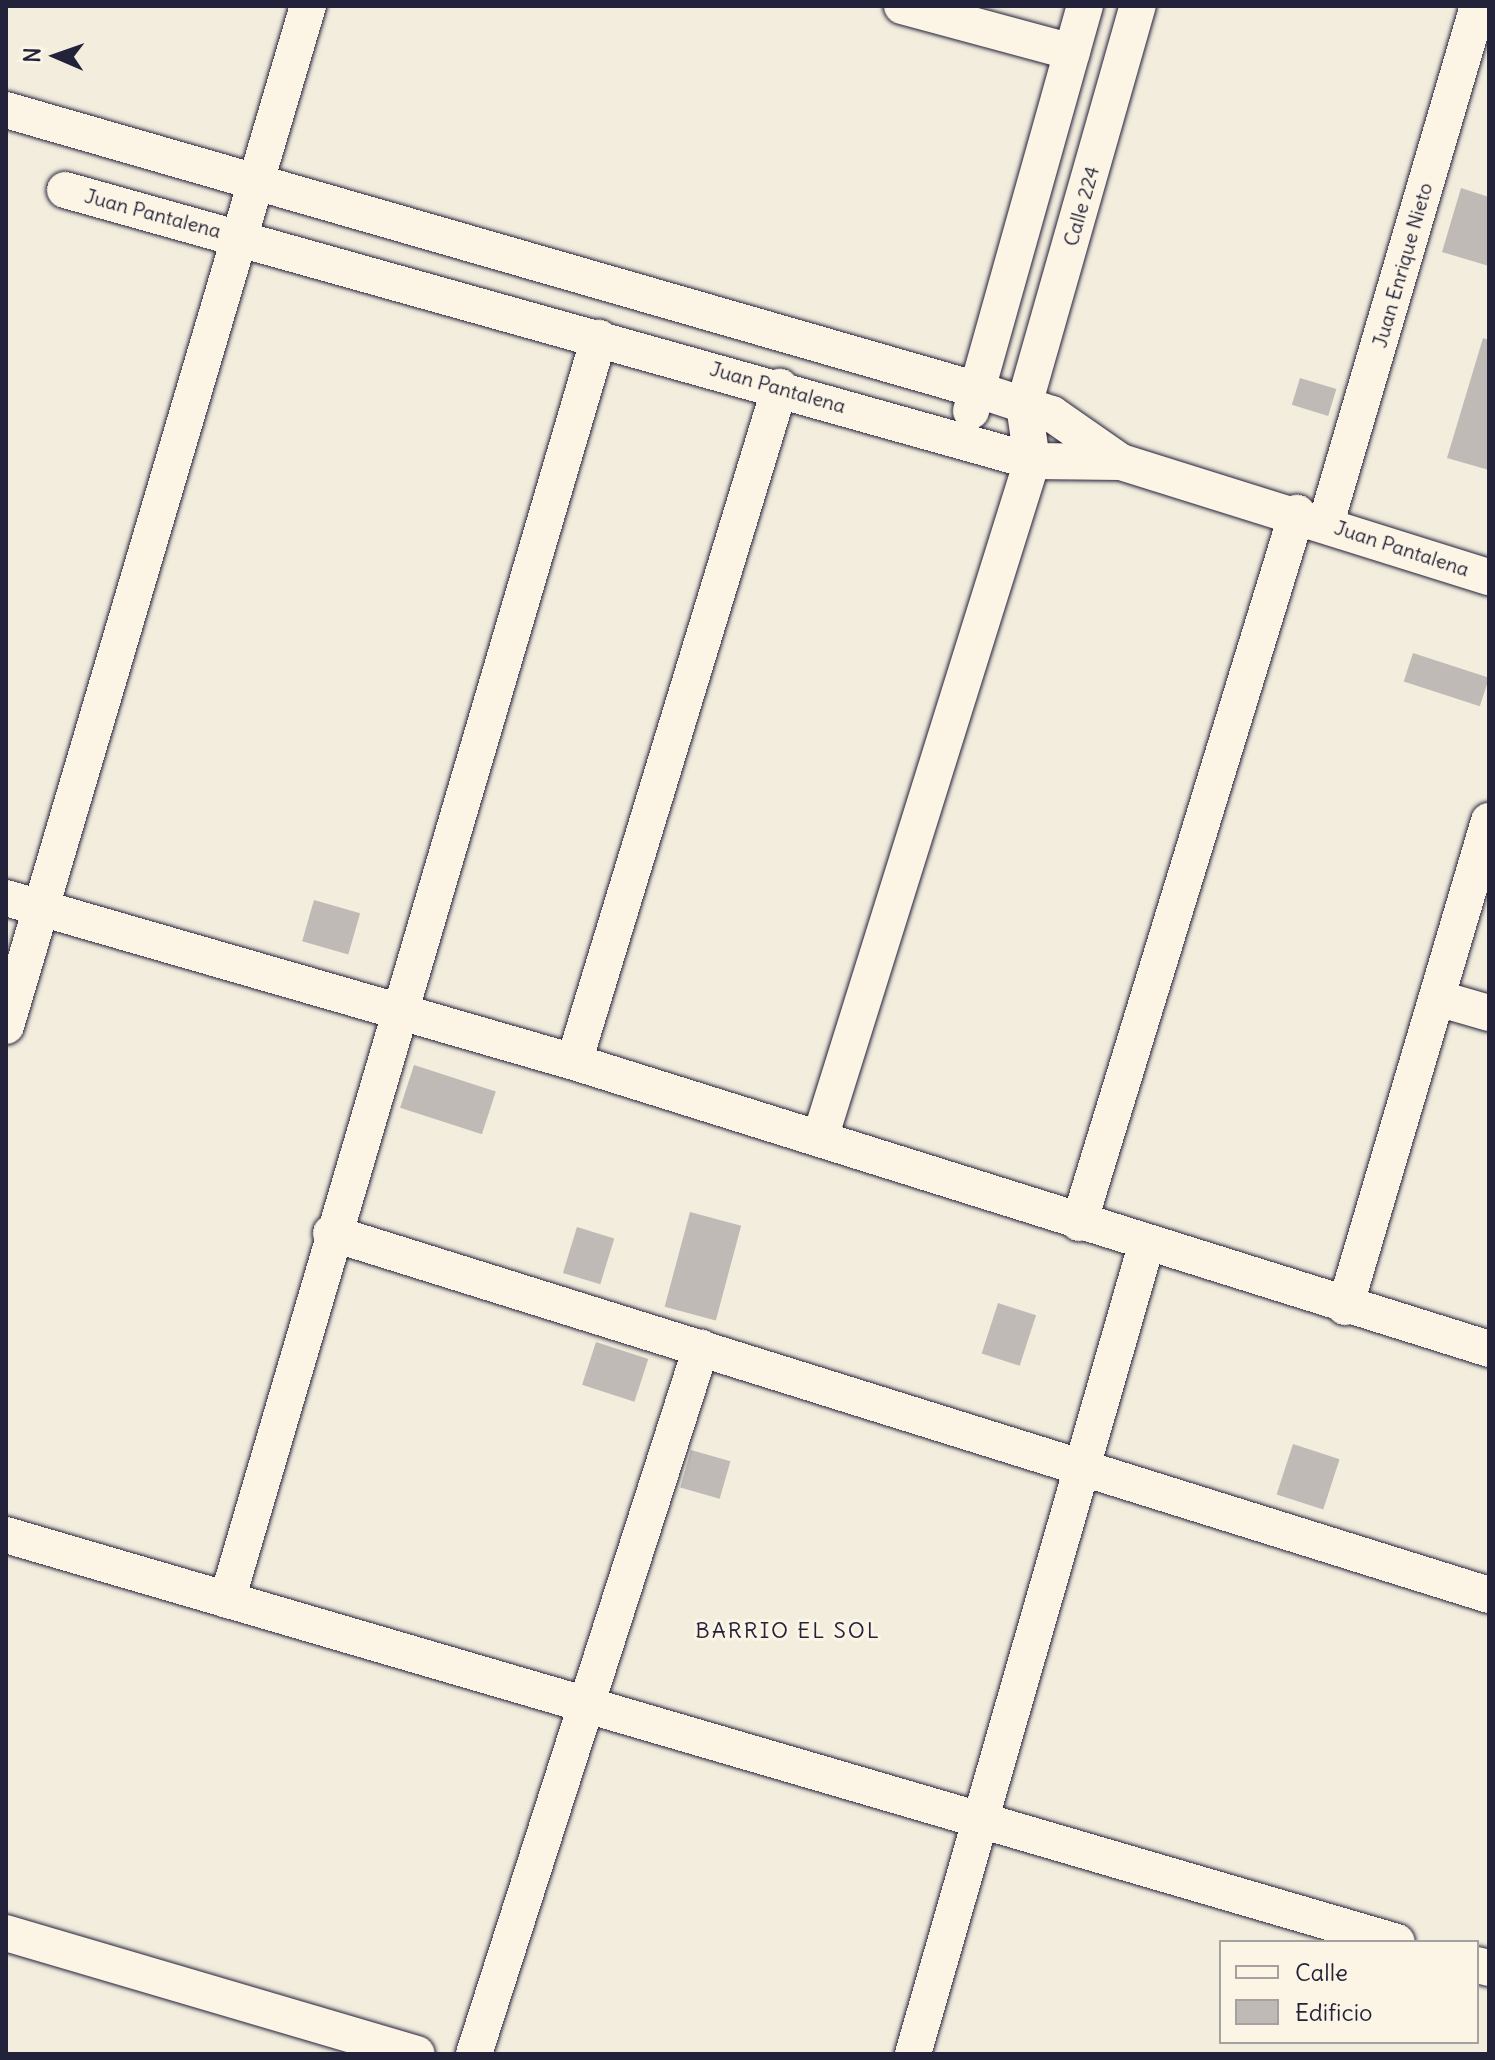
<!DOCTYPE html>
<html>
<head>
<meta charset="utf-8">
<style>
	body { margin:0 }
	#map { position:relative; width:1495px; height:2060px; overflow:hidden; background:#f3edde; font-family:Delius,sans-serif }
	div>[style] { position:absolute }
	.building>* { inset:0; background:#bfbab6; transform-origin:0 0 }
	.roads { filter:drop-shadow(0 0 2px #22223b) drop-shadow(0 0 2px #22223b) }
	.minor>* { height:36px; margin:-18px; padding:0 18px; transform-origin:18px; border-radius:18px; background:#fcf5e5 }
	span { translate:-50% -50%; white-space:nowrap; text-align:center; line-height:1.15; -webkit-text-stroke:6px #fcf5e5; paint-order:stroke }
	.street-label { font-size:20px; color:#22223b }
	.neighbourhood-label { font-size:22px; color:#22223b; letter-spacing:2px }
	.frame { position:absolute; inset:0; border:8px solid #22223b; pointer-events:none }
	.legend { position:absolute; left:1219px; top:1940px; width:260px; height:104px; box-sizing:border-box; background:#fcf5e5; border:2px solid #a5a1a1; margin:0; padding:10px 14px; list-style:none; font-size:24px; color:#22223b }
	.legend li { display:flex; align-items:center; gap:16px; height:40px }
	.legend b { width:40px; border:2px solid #a5a1a1 }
	.north { position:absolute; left:16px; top:16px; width:80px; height:80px; -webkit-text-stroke:6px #fcf5e5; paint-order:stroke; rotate:272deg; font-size:22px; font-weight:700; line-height:32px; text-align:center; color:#22223b }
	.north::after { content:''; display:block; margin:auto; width:28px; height:36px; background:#22223b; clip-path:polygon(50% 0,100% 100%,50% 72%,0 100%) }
</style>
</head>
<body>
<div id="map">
	<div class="building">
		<div style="clip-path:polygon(1461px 188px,1489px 197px,1489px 266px,1442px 252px)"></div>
		<div style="clip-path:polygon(1483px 338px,1489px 340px,1489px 470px,1447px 458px)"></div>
		<div style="left:1300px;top:378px;width:38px;height:28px;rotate:17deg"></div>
		<div style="left:1413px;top:653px;width:80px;height:30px;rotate:18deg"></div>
		<div style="left:314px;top:900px;width:48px;height:43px;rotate:16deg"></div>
		<div style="left:414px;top:1065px;width:86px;height:45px;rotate:18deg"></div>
		<div style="left:690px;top:1212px;width:53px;height:98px;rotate:15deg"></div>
		<div style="left:577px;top:1227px;width:39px;height:48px;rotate:17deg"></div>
		<div style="left:998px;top:1303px;width:40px;height:53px;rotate:18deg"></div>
		<div style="left:596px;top:1342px;width:55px;height:45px;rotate:18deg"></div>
		<div style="left:1293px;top:1444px;width:49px;height:53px;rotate:18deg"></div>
		<div style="left:691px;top:1450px;width:41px;height:39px;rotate:16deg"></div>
	</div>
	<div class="roads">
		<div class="minor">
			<div style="left:902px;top:6px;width:176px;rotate:15.1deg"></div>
			<div style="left:6px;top:110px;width:1012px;rotate:16.07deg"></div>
			<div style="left:978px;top:390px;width:78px;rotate:18deg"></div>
			<div style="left:1052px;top:414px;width:84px;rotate:34.8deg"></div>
			<div style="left:65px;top:190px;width:1004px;rotate:15.66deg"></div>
			<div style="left:1032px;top:461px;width:89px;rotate:0.6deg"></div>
			<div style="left:1121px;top:462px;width:386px;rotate:17.4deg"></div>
			<div style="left:971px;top:411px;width:421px;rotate:-74.3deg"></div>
			<div style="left:1326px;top:523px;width:539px;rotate:-73.62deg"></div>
			<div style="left:6px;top:898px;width:591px;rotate:16.11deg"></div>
			<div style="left:574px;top:1062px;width:959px;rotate:17.41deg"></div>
			<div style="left:1437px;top:998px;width:54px;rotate:16.1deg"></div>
			<div style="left:6px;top:1026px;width:1064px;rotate:-73.51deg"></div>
			<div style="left:574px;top:1062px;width:706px;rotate:-73.03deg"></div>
			<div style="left:820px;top:1138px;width:709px;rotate:-72.61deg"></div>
			<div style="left:1032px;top:461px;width:57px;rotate:-98.1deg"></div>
			<div style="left:1024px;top:405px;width:415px;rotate:-74.1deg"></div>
			<div style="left:1079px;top:1223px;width:743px;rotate:-72.93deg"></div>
			<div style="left:331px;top:1233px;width:1213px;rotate:17.36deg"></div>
			<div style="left:1345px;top:1307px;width:507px;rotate:-73.5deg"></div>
			<div style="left:6px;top:1535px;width:1449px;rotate:16.31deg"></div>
			<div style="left:227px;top:1600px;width:1316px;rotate:-73.58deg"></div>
			<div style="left:6px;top:1933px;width:428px;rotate:16.4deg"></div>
			<div style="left:1477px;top:1965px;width:12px;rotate:14deg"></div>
			<div style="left:474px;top:2054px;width:742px;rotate:-72.18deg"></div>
			<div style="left:913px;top:2054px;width:842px;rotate:-73.93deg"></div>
		</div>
	</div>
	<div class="street-label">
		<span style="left:1081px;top:206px;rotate:-74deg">Calle 224</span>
		<span style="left:153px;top:213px;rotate:15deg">Juan Pantalena</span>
		<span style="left:1402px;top:265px;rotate:-74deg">Juan Enrique Nieto</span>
		<span style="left:778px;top:387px;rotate:16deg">Juan Pantalena</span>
		<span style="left:1402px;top:548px;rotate:18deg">Juan Pantalena</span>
	</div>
	<div class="neighbourhood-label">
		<span style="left:788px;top:1631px">BARRIO EL SOL</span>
	</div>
	<div class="frame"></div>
	<ul class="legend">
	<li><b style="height:10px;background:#fcf5e5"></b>Calle</li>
	<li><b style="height:22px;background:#bfbab6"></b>Edificio</li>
	</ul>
	<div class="north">N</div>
</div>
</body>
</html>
